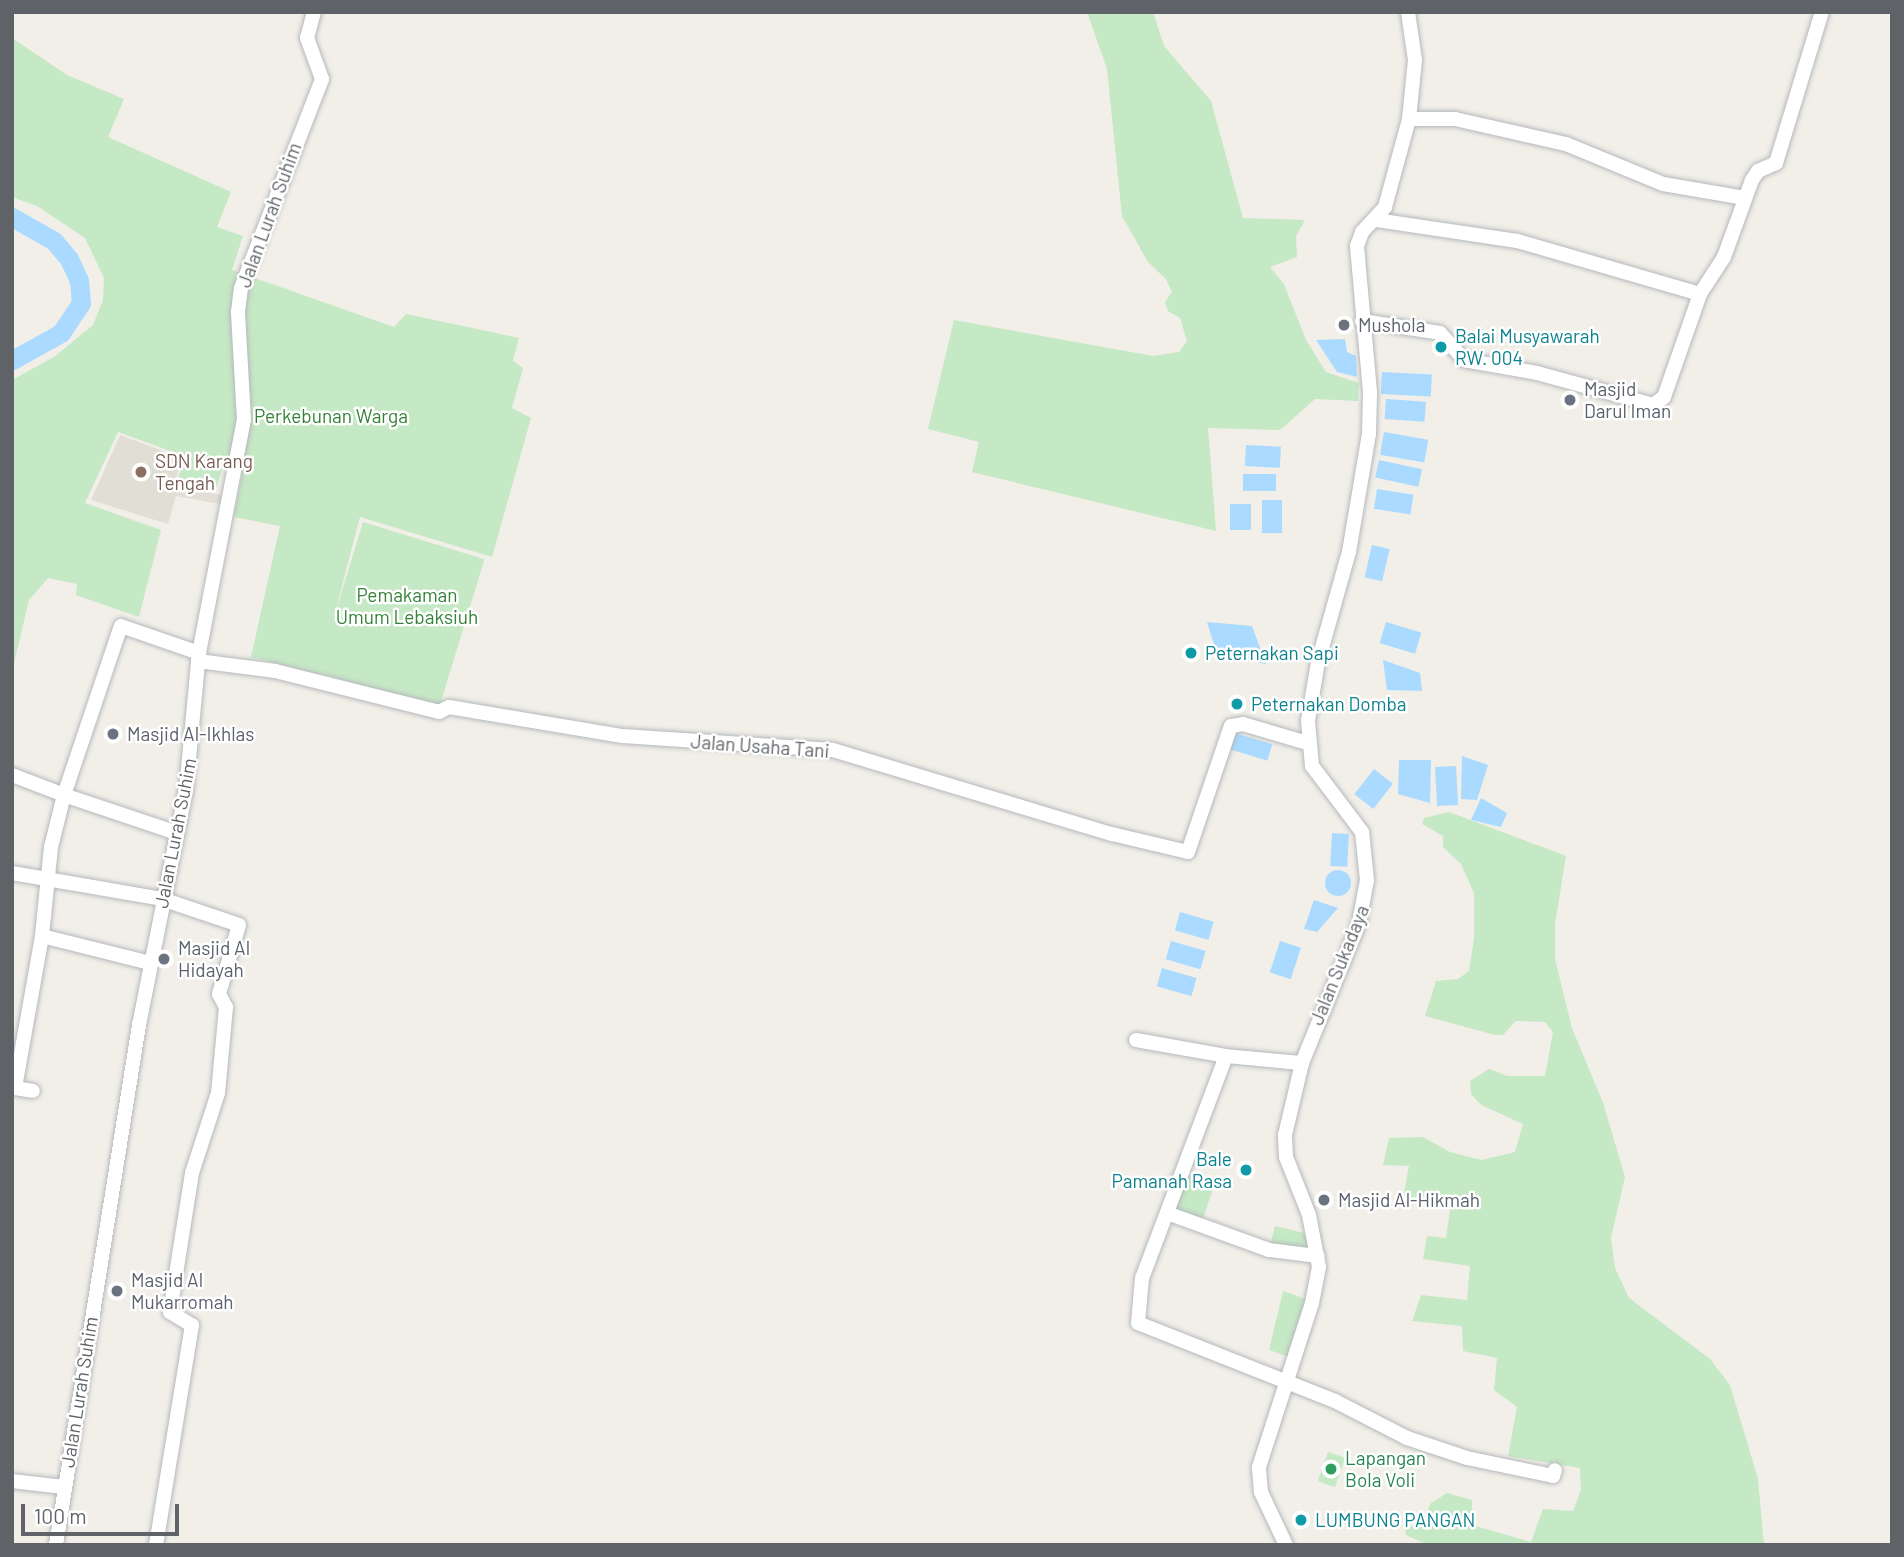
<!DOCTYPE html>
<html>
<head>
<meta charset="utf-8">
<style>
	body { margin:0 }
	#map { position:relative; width:1904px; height:1557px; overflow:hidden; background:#f1efe8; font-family:Barlow,sans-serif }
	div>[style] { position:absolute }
	.education>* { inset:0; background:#e1ded6 }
	.green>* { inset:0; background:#c5e8c5; transform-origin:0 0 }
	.water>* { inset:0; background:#aadaff; transform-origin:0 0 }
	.round { border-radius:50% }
	.river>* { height:19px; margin:-9.5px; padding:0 9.5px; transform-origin:9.5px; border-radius:9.5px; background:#aadaff }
	.roads { filter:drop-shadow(0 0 2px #b5b8bc) drop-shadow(0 0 2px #b5b8bc) }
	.minor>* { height:14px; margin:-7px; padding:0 7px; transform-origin:7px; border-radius:7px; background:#fff }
	.dots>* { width:19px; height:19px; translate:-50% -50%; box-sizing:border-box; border:4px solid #fff; border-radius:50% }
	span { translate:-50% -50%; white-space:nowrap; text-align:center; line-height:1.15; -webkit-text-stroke:5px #fff; paint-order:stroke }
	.street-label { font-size:19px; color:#5f6368 }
	.worship-label { font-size:19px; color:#5b616d }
	.left { translate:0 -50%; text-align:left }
	.culture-label { font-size:19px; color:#0d838f }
	.right { translate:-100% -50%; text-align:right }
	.park-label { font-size:19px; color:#348238 }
	.education-label { font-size:19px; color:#785e54 }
	.leisure-label { font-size:19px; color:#27864d }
	.frame { position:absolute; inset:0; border:14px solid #5f6368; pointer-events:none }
	.scale { position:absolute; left:21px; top:1504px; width:158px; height:32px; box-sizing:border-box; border:4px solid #5f6368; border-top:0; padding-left:9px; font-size:21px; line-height:24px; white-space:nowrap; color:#5f6368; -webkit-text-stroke:5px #fff; paint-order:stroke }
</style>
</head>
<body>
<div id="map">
	<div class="education">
		<div style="clip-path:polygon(120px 435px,182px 458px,174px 486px,222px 495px,220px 504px,176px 496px,168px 524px,91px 500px)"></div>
	</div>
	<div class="green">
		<div style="clip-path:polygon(1087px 12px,1153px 12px,1164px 46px,1211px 101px,1243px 218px,1305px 220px,1296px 236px,1297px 257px,1270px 267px,1284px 284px,1306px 340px,1326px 372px,1359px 383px,1358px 401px,1315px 399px,1280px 430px,1208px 428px,1216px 531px,972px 472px,979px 442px,928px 429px,954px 320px,1153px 356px,1179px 352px,1187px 341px,1180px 318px,1168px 311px,1165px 302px,1172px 292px,1166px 279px,1148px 262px,1122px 216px,1107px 69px)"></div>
		<div style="clip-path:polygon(12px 38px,67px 75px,124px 99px,108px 137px,231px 192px,217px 227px,243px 236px,232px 270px,394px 327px,406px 314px,519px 338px,513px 361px,523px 368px,512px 408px,531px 418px,492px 557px,360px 517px,319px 674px,251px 657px,280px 526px,234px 517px,242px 474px,223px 468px,216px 488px,178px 480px,184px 456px,118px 432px,85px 503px,161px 530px,139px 617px,76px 595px,77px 584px,48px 578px,29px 600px,12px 672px,12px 380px,54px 357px,93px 325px,103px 300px,104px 278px,85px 238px,37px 206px,12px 197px)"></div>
		<div style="left:363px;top:522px;width:127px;height:157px;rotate:17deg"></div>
		<div style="clip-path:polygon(1449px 812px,1566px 856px,1555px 924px,1555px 959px,1572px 1028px,1603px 1103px,1625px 1177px,1611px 1238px,1615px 1268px,1629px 1298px,1710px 1359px,1730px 1385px,1758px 1479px,1764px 1545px,1428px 1545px,1406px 1535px,1405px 1530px,1424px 1520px,1431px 1503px,1447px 1493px,1472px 1500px,1472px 1525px,1531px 1542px,1543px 1509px,1573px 1511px,1581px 1490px,1580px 1468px,1508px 1456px,1517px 1407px,1494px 1390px,1497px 1358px,1463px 1351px,1462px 1326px,1412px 1321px,1421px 1295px,1467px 1300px,1470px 1266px,1423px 1259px,1427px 1236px,1446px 1238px,1451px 1203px,1403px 1198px,1409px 1166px,1383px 1165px,1389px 1138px,1423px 1137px,1450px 1152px,1482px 1160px,1515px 1152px,1523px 1124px,1481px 1105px,1471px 1094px,1470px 1081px,1489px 1069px,1507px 1076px,1545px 1076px,1553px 1032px,1545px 1022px,1516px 1021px,1503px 1035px,1495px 1035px,1425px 1016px,1436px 981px,1458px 979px,1469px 971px,1474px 939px,1474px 893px,1461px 864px,1443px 847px,1443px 836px,1422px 824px,1424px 818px)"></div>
		<div style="left:1185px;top:1175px;width:31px;height:39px;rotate:19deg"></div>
		<div style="clip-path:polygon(1275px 1226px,1312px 1235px,1316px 1254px,1269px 1249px)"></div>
		<div style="clip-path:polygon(1283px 1291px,1308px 1300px,1289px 1357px,1269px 1350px)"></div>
		<div style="left:1328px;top:1452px;width:18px;height:31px;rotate:19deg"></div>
	</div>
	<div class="water">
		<div style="clip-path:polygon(1345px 339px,1347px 352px,1356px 356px,1357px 377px,1337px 372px,1316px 340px)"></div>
		<div style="left:1382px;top:372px;width:50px;height:22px;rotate:3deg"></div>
		<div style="left:1386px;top:399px;width:40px;height:20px;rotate:4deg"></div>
		<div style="left:1384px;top:432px;width:45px;height:23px;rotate:10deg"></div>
		<div style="left:1246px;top:445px;width:35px;height:21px;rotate:3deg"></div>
		<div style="left:1379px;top:460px;width:44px;height:18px;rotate:12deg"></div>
		<div style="left:1243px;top:474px;width:33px;height:17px"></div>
		<div style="left:1377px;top:489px;width:37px;height:20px;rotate:9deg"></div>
		<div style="left:1262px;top:500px;width:20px;height:33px"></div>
		<div style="left:1230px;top:504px;width:21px;height:26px"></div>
		<div style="left:1372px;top:545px;width:18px;height:33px;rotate:13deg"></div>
		<div style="clip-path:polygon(1207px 622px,1252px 626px,1266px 664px,1217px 654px)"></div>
		<div style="left:1386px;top:622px;width:37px;height:22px;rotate:17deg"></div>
		<div style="clip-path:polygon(1383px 660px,1420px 673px,1422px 691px,1387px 690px)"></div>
		<div style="left:1235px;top:733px;width:39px;height:17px;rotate:17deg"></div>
		<div style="clip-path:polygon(1462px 756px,1488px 765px,1477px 800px,1461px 799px)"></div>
		<div style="clip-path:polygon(1399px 760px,1431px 760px,1430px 803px,1398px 794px)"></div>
		<div style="left:1456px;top:766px;width:39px;height:21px;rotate:87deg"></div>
		<div style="left:1374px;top:769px;width:24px;height:32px;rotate:38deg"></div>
		<div style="clip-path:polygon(1481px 798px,1507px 813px,1501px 827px,1471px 820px)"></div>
		<div style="left:1332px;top:833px;width:17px;height:33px;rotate:3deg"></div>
		<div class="round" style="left:1325px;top:870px;width:26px;height:26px"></div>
		<div style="clip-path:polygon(1314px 900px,1338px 908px,1317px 932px,1304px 929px)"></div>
		<div style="left:1180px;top:912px;width:35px;height:19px;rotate:16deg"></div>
		<div style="left:1171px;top:941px;width:36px;height:19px;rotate:16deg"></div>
		<div style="left:1280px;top:941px;width:22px;height:33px;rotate:18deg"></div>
		<div style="left:1162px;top:968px;width:36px;height:19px;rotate:16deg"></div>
	</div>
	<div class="river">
		<div style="left:12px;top:217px;width:48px;rotate:29.7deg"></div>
		<div style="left:54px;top:241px;width:23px;rotate:50deg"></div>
		<div style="left:69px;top:259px;width:23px;rotate:65deg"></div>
		<div style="left:79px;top:280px;width:23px;rotate:85deg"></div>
		<div style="left:81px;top:303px;width:36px;rotate:124deg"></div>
		<div style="left:61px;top:333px;width:56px;rotate:151.1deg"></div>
	</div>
	<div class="roads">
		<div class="minor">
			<div style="left:1409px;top:119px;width:46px"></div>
			<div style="left:1455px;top:119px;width:114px;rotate:12.7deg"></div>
			<div style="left:1566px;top:144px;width:105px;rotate:22.4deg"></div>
			<div style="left:1663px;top:184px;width:83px;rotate:9.7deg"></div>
			<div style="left:1700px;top:294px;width:44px;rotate:-57deg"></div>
			<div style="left:1724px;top:257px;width:82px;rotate:-70deg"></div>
			<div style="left:1752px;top:180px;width:11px;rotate:-56deg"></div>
			<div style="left:1758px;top:171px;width:20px;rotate:-24deg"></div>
			<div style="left:1776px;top:163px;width:158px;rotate:-73.1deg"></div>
			<div style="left:1362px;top:321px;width:79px;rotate:8.7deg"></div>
			<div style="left:1440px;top:333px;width:36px;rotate:48deg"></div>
			<div style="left:1464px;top:360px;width:74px;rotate:10.1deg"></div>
			<div style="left:1537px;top:373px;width:120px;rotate:15.4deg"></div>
			<div style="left:1653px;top:405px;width:14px;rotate:-36deg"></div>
			<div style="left:1664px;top:397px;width:109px;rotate:-70.7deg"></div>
			<div style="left:1700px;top:294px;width:191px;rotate:-163.8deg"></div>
			<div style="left:1517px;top:241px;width:143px;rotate:-171.5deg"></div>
			<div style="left:198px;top:661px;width:78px;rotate:7.4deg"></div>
			<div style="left:275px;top:671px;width:169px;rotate:14deg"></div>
			<div style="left:439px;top:712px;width:11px;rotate:-27deg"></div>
			<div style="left:449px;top:707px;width:176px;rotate:9.5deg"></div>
			<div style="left:623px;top:736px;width:210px;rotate:3.8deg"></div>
			<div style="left:833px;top:750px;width:291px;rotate:16.8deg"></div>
			<div style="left:1112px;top:834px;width:78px;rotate:13.3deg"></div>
			<div style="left:1188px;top:852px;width:133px;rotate:-71.2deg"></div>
			<div style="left:1231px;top:726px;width:12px;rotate:-9deg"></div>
			<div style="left:1243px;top:724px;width:67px;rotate:16.5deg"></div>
			<div style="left:12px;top:775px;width:56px;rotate:21deg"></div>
			<div style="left:64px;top:795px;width:54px;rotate:104deg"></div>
			<div style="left:51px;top:847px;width:89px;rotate:95.8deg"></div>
			<div style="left:42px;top:936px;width:154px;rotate:100.1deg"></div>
			<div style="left:15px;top:1088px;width:18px;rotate:9deg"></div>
			<div style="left:177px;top:833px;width:119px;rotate:-161.4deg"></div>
			<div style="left:64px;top:795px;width:178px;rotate:-71.4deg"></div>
			<div style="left:121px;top:626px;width:83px;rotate:19.1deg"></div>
			<div style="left:12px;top:873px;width:152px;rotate:9.8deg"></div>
			<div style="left:162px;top:899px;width:81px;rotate:18.7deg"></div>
			<div style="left:239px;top:925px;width:72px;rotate:106.2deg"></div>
			<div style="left:219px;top:994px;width:15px;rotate:62deg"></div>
			<div style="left:226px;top:1007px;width:86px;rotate:95.3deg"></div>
			<div style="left:218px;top:1093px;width:84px;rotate:108deg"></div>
			<div style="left:192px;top:1173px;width:141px;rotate:99deg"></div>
			<div style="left:170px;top:1312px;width:26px;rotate:31deg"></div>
			<div style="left:192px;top:1325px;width:223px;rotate:99.3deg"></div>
			<div style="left:42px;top:936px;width:111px;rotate:14deg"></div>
			<div style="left:1136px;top:1040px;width:91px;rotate:10.1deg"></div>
			<div style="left:1226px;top:1056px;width:237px;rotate:110.7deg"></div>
			<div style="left:1142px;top:1278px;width:45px;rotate:95.1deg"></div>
			<div style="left:1138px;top:1323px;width:212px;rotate:21.6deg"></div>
			<div style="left:1335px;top:1401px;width:81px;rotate:27.2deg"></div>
			<div style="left:1407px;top:1438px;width:63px;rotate:18.4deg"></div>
			<div style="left:1467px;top:1458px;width:88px;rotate:11.8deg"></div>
			<div style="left:1553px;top:1476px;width:6px;rotate:-72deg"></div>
			<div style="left:1226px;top:1056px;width:76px;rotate:5.3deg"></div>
			<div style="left:1167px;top:1213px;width:109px;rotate:19.9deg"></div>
			<div style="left:1269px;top:1250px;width:49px;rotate:7deg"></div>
			<div style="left:12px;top:1481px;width:52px;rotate:6.6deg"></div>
			<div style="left:56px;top:1545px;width:527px;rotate:-80.93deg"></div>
			<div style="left:139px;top:1025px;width:240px;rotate:-78.7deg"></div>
			<div style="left:186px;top:790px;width:138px;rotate:-84.6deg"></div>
			<div style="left:199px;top:653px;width:237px;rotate:-79.1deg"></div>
			<div style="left:244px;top:420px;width:108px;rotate:-93.2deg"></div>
			<div style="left:238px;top:312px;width:24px;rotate:-83deg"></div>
			<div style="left:241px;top:288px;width:224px;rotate:-68.8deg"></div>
			<div style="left:322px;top:79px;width:44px;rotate:-110.1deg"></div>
			<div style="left:307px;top:38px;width:27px;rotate:-75deg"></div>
			<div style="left:1286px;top:1545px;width:59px;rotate:-115.3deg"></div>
			<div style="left:1261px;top:1492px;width:25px;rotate:-95deg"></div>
			<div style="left:1259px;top:1467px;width:172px;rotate:-72.1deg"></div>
			<div style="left:1312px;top:1303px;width:37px;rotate:-79deg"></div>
			<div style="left:1319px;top:1267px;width:53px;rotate:-100.9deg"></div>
			<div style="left:1309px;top:1215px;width:62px;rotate:-111.6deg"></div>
			<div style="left:1286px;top:1157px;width:22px;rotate:-93deg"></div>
			<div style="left:1285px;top:1135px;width:74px;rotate:-76.7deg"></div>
			<div style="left:1302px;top:1063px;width:151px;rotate:-67.8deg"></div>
			<div style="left:1359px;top:923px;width:44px;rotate:-79.5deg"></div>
			<div style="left:1367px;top:880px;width:48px;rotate:-95.9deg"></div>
			<div style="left:1362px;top:832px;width:83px;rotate:-127.1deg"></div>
			<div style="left:1312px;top:766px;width:45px;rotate:-95.1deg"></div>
			<div style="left:1308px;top:721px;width:60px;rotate:-80.4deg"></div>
			<div style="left:1318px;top:662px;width:114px;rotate:-74.3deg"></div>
			<div style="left:1349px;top:552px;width:120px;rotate:-80.4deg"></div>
			<div style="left:1369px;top:434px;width:42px;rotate:-88.6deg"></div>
			<div style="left:1370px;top:392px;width:147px;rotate:-95.1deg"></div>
			<div style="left:1357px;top:246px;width:15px;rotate:-70deg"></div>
			<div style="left:1362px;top:232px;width:34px;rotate:-47deg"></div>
			<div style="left:1385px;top:207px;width:91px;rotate:-74.7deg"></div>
			<div style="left:1409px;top:119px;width:59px;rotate:-84.2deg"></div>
			<div style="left:1415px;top:60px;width:49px;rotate:-98.3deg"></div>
		</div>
	</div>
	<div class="dots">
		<div style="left:1344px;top:325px;background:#6b7280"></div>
		<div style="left:1441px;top:347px;background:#0f9aa8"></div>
		<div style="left:1570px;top:400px;background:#6b7280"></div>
		<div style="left:141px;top:472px;background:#8d6e63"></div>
		<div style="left:1191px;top:653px;background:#0f9aa8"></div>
		<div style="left:1237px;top:704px;background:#0f9aa8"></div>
		<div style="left:113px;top:734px;background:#6b7280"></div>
		<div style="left:164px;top:959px;background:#6b7280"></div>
		<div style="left:1246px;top:1170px;background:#0f9aa8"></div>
		<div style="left:1324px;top:1200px;background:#6b7280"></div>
		<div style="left:117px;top:1291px;background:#6b7280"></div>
		<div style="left:1331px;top:1469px;background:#2e9e5b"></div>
		<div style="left:1301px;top:1520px;background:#0f9aa8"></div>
	</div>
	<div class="street-label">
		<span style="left:269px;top:215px;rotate:-70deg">Jalan Lurah Suhim</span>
		<span style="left:760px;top:746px;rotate:4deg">Jalan Usaha Tani</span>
		<span style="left:175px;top:833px;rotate:-79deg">Jalan Lurah Suhim</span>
		<span style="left:1339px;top:965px;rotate:-68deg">Jalan Sukadaya</span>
		<span style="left:79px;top:1392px;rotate:-81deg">Jalan Lurah Suhim</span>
	</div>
	<div class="worship-label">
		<span class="left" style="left:1358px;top:325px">Mushola</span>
		<span class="left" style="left:1584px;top:400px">Masjid<br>Darul Iman</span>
		<span class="left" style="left:127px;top:734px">Masjid Al-Ikhlas</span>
		<span class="left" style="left:178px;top:959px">Masjid Al<br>Hidayah</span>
		<span class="left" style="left:1338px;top:1200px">Masjid Al-Hikmah</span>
		<span class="left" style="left:131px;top:1291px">Masjid Al<br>Mukarromah</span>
	</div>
	<div class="culture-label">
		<span class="left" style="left:1455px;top:347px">Balai Musyawarah<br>RW. 004</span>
		<span class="left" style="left:1205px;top:653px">Peternakan Sapi</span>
		<span class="left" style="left:1251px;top:704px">Peternakan Domba</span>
		<span class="right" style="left:1232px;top:1170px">Bale<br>Pamanah Rasa</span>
		<span class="left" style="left:1315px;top:1520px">LUMBUNG PANGAN</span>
	</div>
	<div class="park-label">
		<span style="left:331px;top:416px">Perkebunan Warga</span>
		<span style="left:407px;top:606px">Pemakaman<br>Umum Lebaksiuh</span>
	</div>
	<div class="education-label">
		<span class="left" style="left:155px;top:472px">SDN Karang<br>Tengah</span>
	</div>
	<div class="leisure-label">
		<span class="left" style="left:1345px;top:1469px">Lapangan<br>Bola Voli</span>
	</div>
	<div class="frame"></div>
	<div class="scale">100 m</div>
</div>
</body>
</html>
